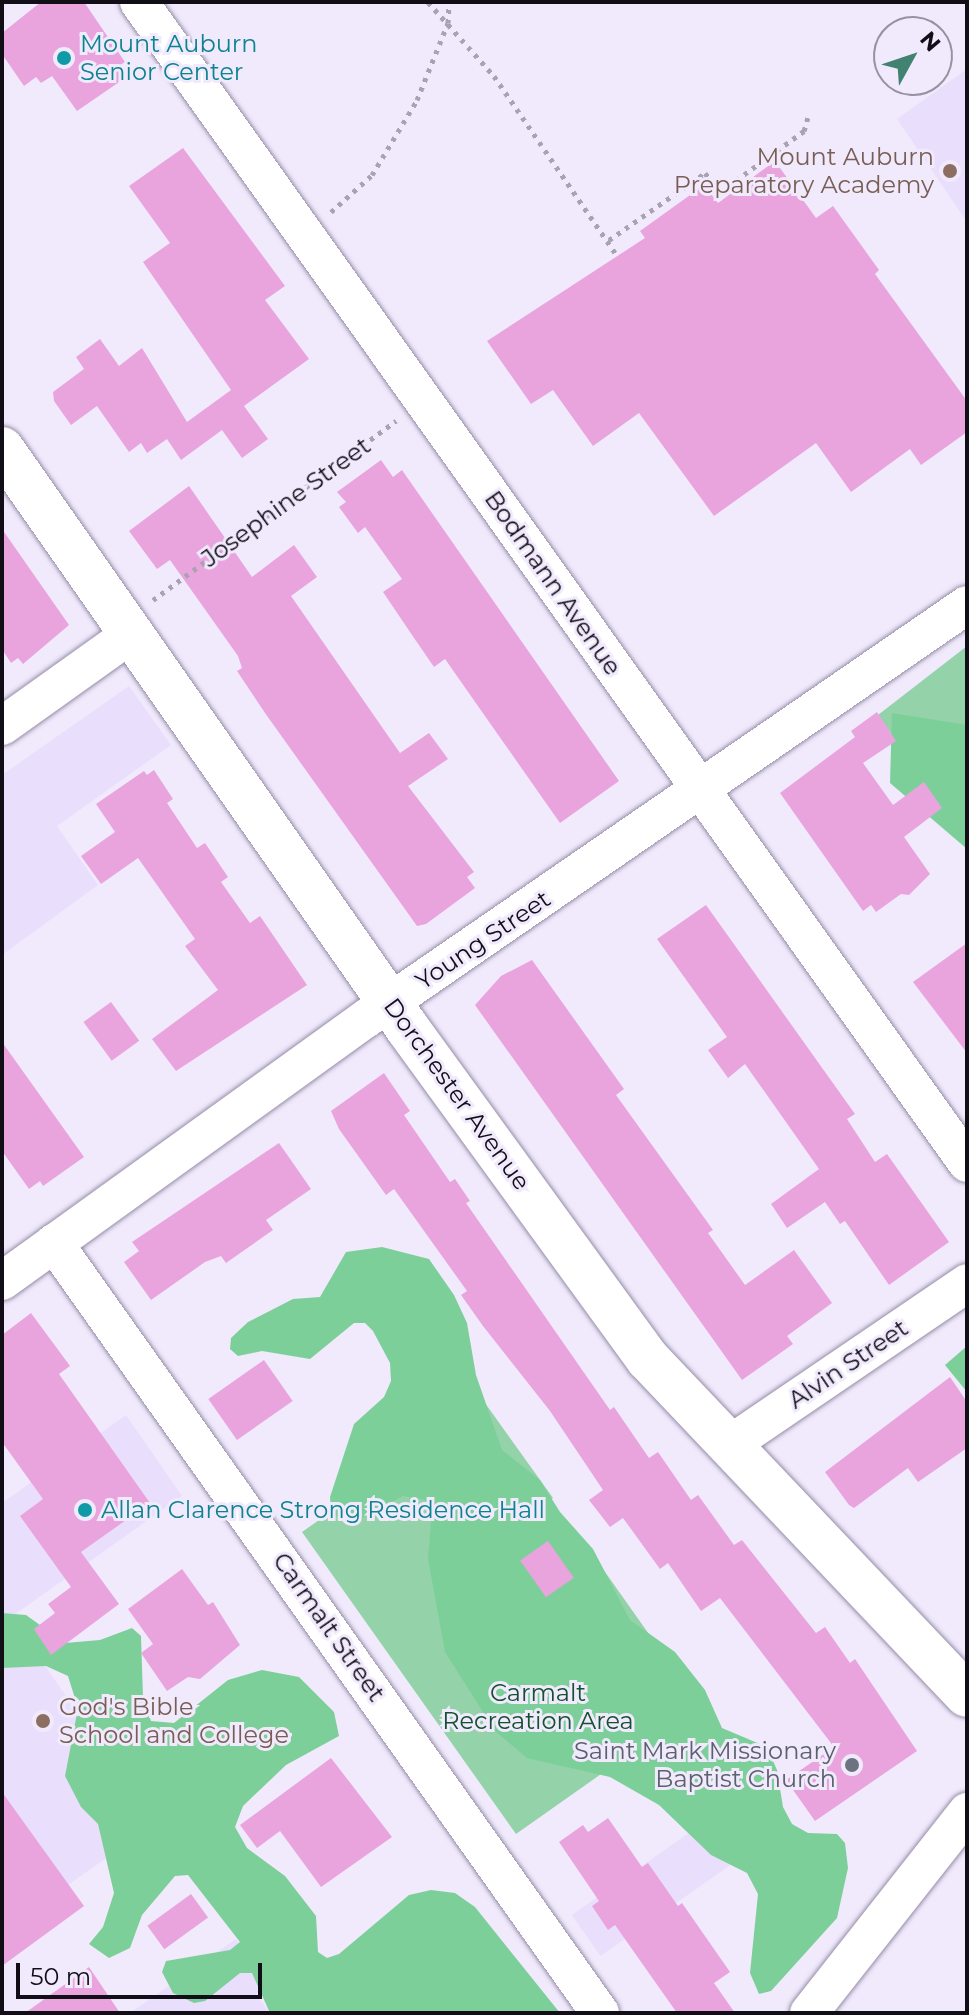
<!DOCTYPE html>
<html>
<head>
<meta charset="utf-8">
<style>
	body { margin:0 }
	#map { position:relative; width:969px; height:2015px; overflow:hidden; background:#f0eafc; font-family:Montserrat,sans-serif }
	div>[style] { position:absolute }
	.built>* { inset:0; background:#e9dffc; transform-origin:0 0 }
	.green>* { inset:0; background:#94d2a9 }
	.forest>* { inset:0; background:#7dcf9a }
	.building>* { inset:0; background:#e9a4de; transform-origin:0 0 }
	.path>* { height:5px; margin-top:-2.5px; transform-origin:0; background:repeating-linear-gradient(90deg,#a8a2b2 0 4px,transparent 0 10px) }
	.roads { filter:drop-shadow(0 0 2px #968ca7) drop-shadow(0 0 2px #968ca7) }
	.street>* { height:38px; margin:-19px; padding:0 19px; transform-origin:19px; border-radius:19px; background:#fff }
	.secondary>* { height:44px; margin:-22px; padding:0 22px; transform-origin:22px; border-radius:22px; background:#fff }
	.dots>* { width:22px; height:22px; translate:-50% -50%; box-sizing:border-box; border:4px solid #f0eafc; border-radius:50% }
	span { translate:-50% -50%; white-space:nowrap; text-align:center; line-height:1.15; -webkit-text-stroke:6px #f0eafc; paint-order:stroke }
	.culture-label { font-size:24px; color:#0d838f }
	.left { translate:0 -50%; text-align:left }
	.education-label { font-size:24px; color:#785e54 }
	.right { translate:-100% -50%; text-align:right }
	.street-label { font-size:24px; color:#120e18 }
	.park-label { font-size:24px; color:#13512f }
	.worship-label { font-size:24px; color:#5b616d }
	.frame { position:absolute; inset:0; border:4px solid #120e18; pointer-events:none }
	.north { position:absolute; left:873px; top:16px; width:80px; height:80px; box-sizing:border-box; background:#f0eafc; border:2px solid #9792a1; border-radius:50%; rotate:50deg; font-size:22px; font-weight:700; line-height:32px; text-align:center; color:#120e18 }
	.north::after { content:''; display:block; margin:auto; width:28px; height:36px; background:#428271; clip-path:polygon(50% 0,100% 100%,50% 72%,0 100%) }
	.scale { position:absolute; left:16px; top:1963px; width:246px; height:36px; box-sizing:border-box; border:4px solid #120e18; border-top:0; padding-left:10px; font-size:24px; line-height:28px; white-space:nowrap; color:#120e18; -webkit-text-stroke:6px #f0eafc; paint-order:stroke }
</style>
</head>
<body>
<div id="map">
	<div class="built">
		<div style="clip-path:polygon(967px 69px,967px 222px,897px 119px)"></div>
		<div style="clip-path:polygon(129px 686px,171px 745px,57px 826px,98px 885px,2px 955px,2px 775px)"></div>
		<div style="clip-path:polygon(126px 1415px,182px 1496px,11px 1617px,155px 1824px,2px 1931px,2px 1503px)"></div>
		<div style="left:716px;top:1814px;width:50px;height:176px;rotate:55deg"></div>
		<div style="clip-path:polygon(236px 1939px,269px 1985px,256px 1994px,270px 2013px,130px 2013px)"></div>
	</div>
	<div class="green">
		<div style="clip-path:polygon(967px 646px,967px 842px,878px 715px)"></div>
		<div style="clip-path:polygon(485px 1403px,553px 1498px,474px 1554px,598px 1562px,699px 1705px,516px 1834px,302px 1532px)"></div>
	</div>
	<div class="forest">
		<div style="clip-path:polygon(892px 713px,967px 725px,967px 849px,890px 783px)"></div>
		<div style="clip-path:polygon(382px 1247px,429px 1259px,454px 1295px,467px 1323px,476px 1375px,502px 1450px,540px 1480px,560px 1512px,593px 1549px,630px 1620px,675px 1652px,705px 1690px,722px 1728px,767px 1747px,777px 1770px,783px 1807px,792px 1824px,808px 1833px,837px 1834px,845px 1843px,848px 1868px,837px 1918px,771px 1991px,759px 1994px,750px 1973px,758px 1894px,747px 1873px,711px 1855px,659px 1805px,610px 1777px,527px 1758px,495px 1731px,445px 1652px,428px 1559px,432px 1510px,425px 1500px,403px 1496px,353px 1523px,331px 1514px,330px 1497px,354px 1424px,384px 1397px,391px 1381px,390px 1363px,373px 1331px,365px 1323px,354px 1323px,310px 1359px,262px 1351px,238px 1356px,230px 1349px,231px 1338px,248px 1322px,293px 1299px,320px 1297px,346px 1252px)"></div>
		<div style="clip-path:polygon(967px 1346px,967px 1392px,945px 1365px)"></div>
		<div style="clip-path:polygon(2px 1613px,26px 1615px,65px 1643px,100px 1640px,132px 1628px,141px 1636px,143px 1697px,151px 1721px,174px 1723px,228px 1680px,262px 1670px,299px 1677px,334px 1712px,339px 1736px,286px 1765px,243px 1806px,235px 1827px,247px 1848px,285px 1876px,316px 1916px,318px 1952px,327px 1958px,339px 1954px,409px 1895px,431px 1890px,455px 1893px,475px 1907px,560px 2013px,270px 2013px,252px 1973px,240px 1973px,205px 2001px,194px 2003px,173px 1993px,162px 1972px,166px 1961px,230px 1950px,240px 1942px,188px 1875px,175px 1876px,142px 1915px,130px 1948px,109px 1958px,89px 1944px,103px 1927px,114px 1893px,98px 1824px,81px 1807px,65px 1776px,78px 1708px,68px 1676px,46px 1666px,2px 1668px)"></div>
	</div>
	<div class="building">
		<div style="clip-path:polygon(41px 2px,84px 2px,125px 62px,117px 67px,125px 78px,77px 111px,52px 76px,41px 83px,36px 77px,24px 86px,2px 54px,2px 33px)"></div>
		<div style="clip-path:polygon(183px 148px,285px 286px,265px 300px,309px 359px,244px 406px,268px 439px,242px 458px,222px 430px,181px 460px,167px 439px,147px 453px,141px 443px,129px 452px,97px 406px,71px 425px,54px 401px,53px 392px,84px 369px,76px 357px,100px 339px,119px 366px,142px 348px,187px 422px,231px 390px,143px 262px,170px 243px,129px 186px)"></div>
		<div style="clip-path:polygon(775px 161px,816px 218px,833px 206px,879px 270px,875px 274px,967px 401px,967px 432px,921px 465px,910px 449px,851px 492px,816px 443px,714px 516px,639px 413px,593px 446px,553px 390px,531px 404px,487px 341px,645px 238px,640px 231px,704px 185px,718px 203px)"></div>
		<div style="clip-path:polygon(381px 460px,393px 477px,402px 470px,619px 781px,560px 823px,445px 659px,434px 667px,412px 635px,383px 592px,402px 579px,365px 527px,358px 533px,339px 507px,346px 502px,337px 492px)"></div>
		<div style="clip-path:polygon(189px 486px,252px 577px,294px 545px,317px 577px,291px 596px,400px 753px,429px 733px,448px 759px,408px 786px,474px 872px,467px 877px,475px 888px,426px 924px,417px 926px,265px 713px,237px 671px,242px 668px,238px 656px,170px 560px,157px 569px,129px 531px)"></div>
		<div style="clip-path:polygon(2px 529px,69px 625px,23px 664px,18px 658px,11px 663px,2px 649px)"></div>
		<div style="clip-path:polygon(877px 712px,896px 741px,863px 763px,893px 805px,924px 782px,942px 808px,904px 837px,930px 874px,909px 895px,901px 894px,876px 912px,871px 905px,863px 911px,780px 793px,855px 737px,851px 731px)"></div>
		<div style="clip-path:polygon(154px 770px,173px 799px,167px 803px,197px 848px,205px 843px,228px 877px,221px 882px,250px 923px,260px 916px,307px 985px,176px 1071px,152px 1039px,218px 990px,185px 946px,195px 939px,138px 858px,101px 884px,81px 856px,115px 832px,96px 804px,144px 771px,147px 775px)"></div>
		<div style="clip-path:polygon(706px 905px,855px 1114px,847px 1119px,875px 1162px,887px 1154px,949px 1242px,889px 1285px,845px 1221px,840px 1224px,825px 1202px,787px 1228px,771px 1204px,819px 1169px,745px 1064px,728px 1078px,708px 1050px,727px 1037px,657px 939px)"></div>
		<div style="clip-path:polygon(967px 943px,967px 1053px,913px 982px)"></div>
		<div style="clip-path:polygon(532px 960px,624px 1089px,616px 1095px,713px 1230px,708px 1233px,745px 1285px,794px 1250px,832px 1303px,787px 1336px,793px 1344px,742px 1380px,475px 1005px,501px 976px)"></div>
		<div style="left:111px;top:1002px;width:48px;height:34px;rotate:54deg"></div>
		<div style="clip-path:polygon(2px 1042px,84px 1157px,43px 1186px,40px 1181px,29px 1189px,2px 1151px)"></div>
		<div style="clip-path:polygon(384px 1073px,410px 1111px,404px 1115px,450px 1182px,455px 1179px,470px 1201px,466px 1203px,610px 1410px,614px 1407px,649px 1458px,658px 1452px,691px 1500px,698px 1495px,734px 1545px,742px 1540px,816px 1633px,825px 1627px,850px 1663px,855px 1659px,917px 1751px,815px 1821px,786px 1780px,834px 1747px,720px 1598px,701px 1611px,668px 1563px,660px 1569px,623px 1518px,610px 1527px,589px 1500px,603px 1490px,550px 1411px,483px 1326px,461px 1295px,467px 1291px,394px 1189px,386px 1195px,339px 1129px,331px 1111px)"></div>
		<div style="clip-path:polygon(279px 1143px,311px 1189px,266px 1220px,273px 1230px,226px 1263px,221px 1256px,205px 1262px,151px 1300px,124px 1262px,139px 1251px,132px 1242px)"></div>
		<div style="clip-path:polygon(31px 1313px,70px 1366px,59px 1374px,150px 1503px,81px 1552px,119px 1604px,51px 1655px,34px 1629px,55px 1613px,48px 1604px,71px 1587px,20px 1516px,43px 1499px,2px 1442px,2px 1335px)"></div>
		<div style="left:264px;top:1360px;width:50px;height:68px;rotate:55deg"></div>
		<div style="clip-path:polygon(950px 1377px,967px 1402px,967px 1448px,918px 1482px,908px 1468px,854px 1508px,849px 1505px,825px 1472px)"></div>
		<div style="left:548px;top:1541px;width:45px;height:34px;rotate:55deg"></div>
		<div style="clip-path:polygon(182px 1569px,208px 1605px,213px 1602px,240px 1645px,200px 1679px,188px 1677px,167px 1691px,141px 1653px,153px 1644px,128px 1609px)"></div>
		<div style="clip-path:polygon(331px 1758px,392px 1837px,321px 1887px,280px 1831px,257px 1848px,240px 1825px)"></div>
		<div style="clip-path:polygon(2px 1792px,84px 1906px,2px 1966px)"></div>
		<div style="clip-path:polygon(608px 1818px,642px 1867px,648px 1863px,678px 1906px,682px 1903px,730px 1972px,714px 1983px,735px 2013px,677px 2013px,615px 1925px,608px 1930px,592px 1906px,599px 1901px,559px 1842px,583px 1825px,588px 1832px)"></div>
		<div style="left:191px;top:1894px;width:29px;height:54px;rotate:54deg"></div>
		<div style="clip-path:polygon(89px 1967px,120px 2013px,25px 2013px)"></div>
	</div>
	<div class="path">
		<div style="left:428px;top:2px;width:99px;rotate:48.3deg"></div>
		<div style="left:494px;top:76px;width:219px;rotate:55.6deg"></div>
		<div style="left:331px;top:212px;width:55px;rotate:-42.1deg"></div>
		<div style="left:372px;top:175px;width:87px;rotate:-59deg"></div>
		<div style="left:417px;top:100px;width:83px;rotate:-68.1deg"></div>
		<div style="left:448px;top:23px;width:21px;rotate:-87deg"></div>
		<div style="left:609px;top:240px;width:117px;rotate:-34.9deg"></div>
		<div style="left:705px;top:173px;width:24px;rotate:52deg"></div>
		<div style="left:720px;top:192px;width:104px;rotate:-36deg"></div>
		<div style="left:804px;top:131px;width:15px;rotate:-74deg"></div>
		<div style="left:153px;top:600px;width:302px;rotate:-36.4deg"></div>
	</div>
	<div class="roads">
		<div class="street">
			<div style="left:139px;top:2px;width:1426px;rotate:54.5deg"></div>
			<div style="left:2px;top:726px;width:158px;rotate:-35.5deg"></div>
			<div style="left:54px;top:1243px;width:944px;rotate:54.66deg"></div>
			<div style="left:2px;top:1281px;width:450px;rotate:-35.8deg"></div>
			<div style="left:367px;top:1018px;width:728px;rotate:-34.54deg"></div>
			<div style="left:729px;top:1445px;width:288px;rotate:-34.2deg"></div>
			<div style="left:809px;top:2013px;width:256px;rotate:-51.8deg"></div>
		</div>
		<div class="secondary">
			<div style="left:2px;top:449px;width:708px;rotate:55.01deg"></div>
			<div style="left:408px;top:1029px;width:408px;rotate:54deg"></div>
			<div style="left:648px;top:1359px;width:463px;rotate:46.5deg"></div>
		</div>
	</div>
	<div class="dots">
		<div style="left:64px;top:58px;background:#0f9aa8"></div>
		<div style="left:950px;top:171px;background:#8d6e63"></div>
		<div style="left:85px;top:1510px;background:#0f9aa8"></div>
		<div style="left:43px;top:1721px;background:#8d6e63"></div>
		<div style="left:852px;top:1765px;background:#6b7280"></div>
	</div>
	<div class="culture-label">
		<span class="left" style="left:80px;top:58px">Mount Auburn<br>Senior Center</span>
		<span class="left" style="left:101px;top:1510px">Allan Clarence Strong Residence Hall</span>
	</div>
	<div class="education-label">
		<span class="right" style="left:934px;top:171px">Mount Auburn<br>Preparatory Academy</span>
		<span class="left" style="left:59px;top:1721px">God's Bible<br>School and College</span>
	</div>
	<div class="street-label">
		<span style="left:286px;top:502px;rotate:-36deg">Josephine Street</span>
		<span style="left:553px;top:583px;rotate:55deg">Bodmann Avenue</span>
		<span style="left:483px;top:940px;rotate:-34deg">Young Street</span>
		<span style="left:457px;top:1094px;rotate:54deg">Dorchester Avenue</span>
		<span style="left:848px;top:1364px;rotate:-34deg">Alvin Street</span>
		<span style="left:329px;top:1627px;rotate:55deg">Carmalt Street</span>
	</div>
	<div class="park-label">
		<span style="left:538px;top:1707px">Carmalt<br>Recreation Area</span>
	</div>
	<div class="worship-label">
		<span class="right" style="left:836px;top:1765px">Saint Mark Missionary<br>Baptist Church</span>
	</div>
	<div class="frame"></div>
	<div class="north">N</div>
	<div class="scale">50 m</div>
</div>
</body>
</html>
